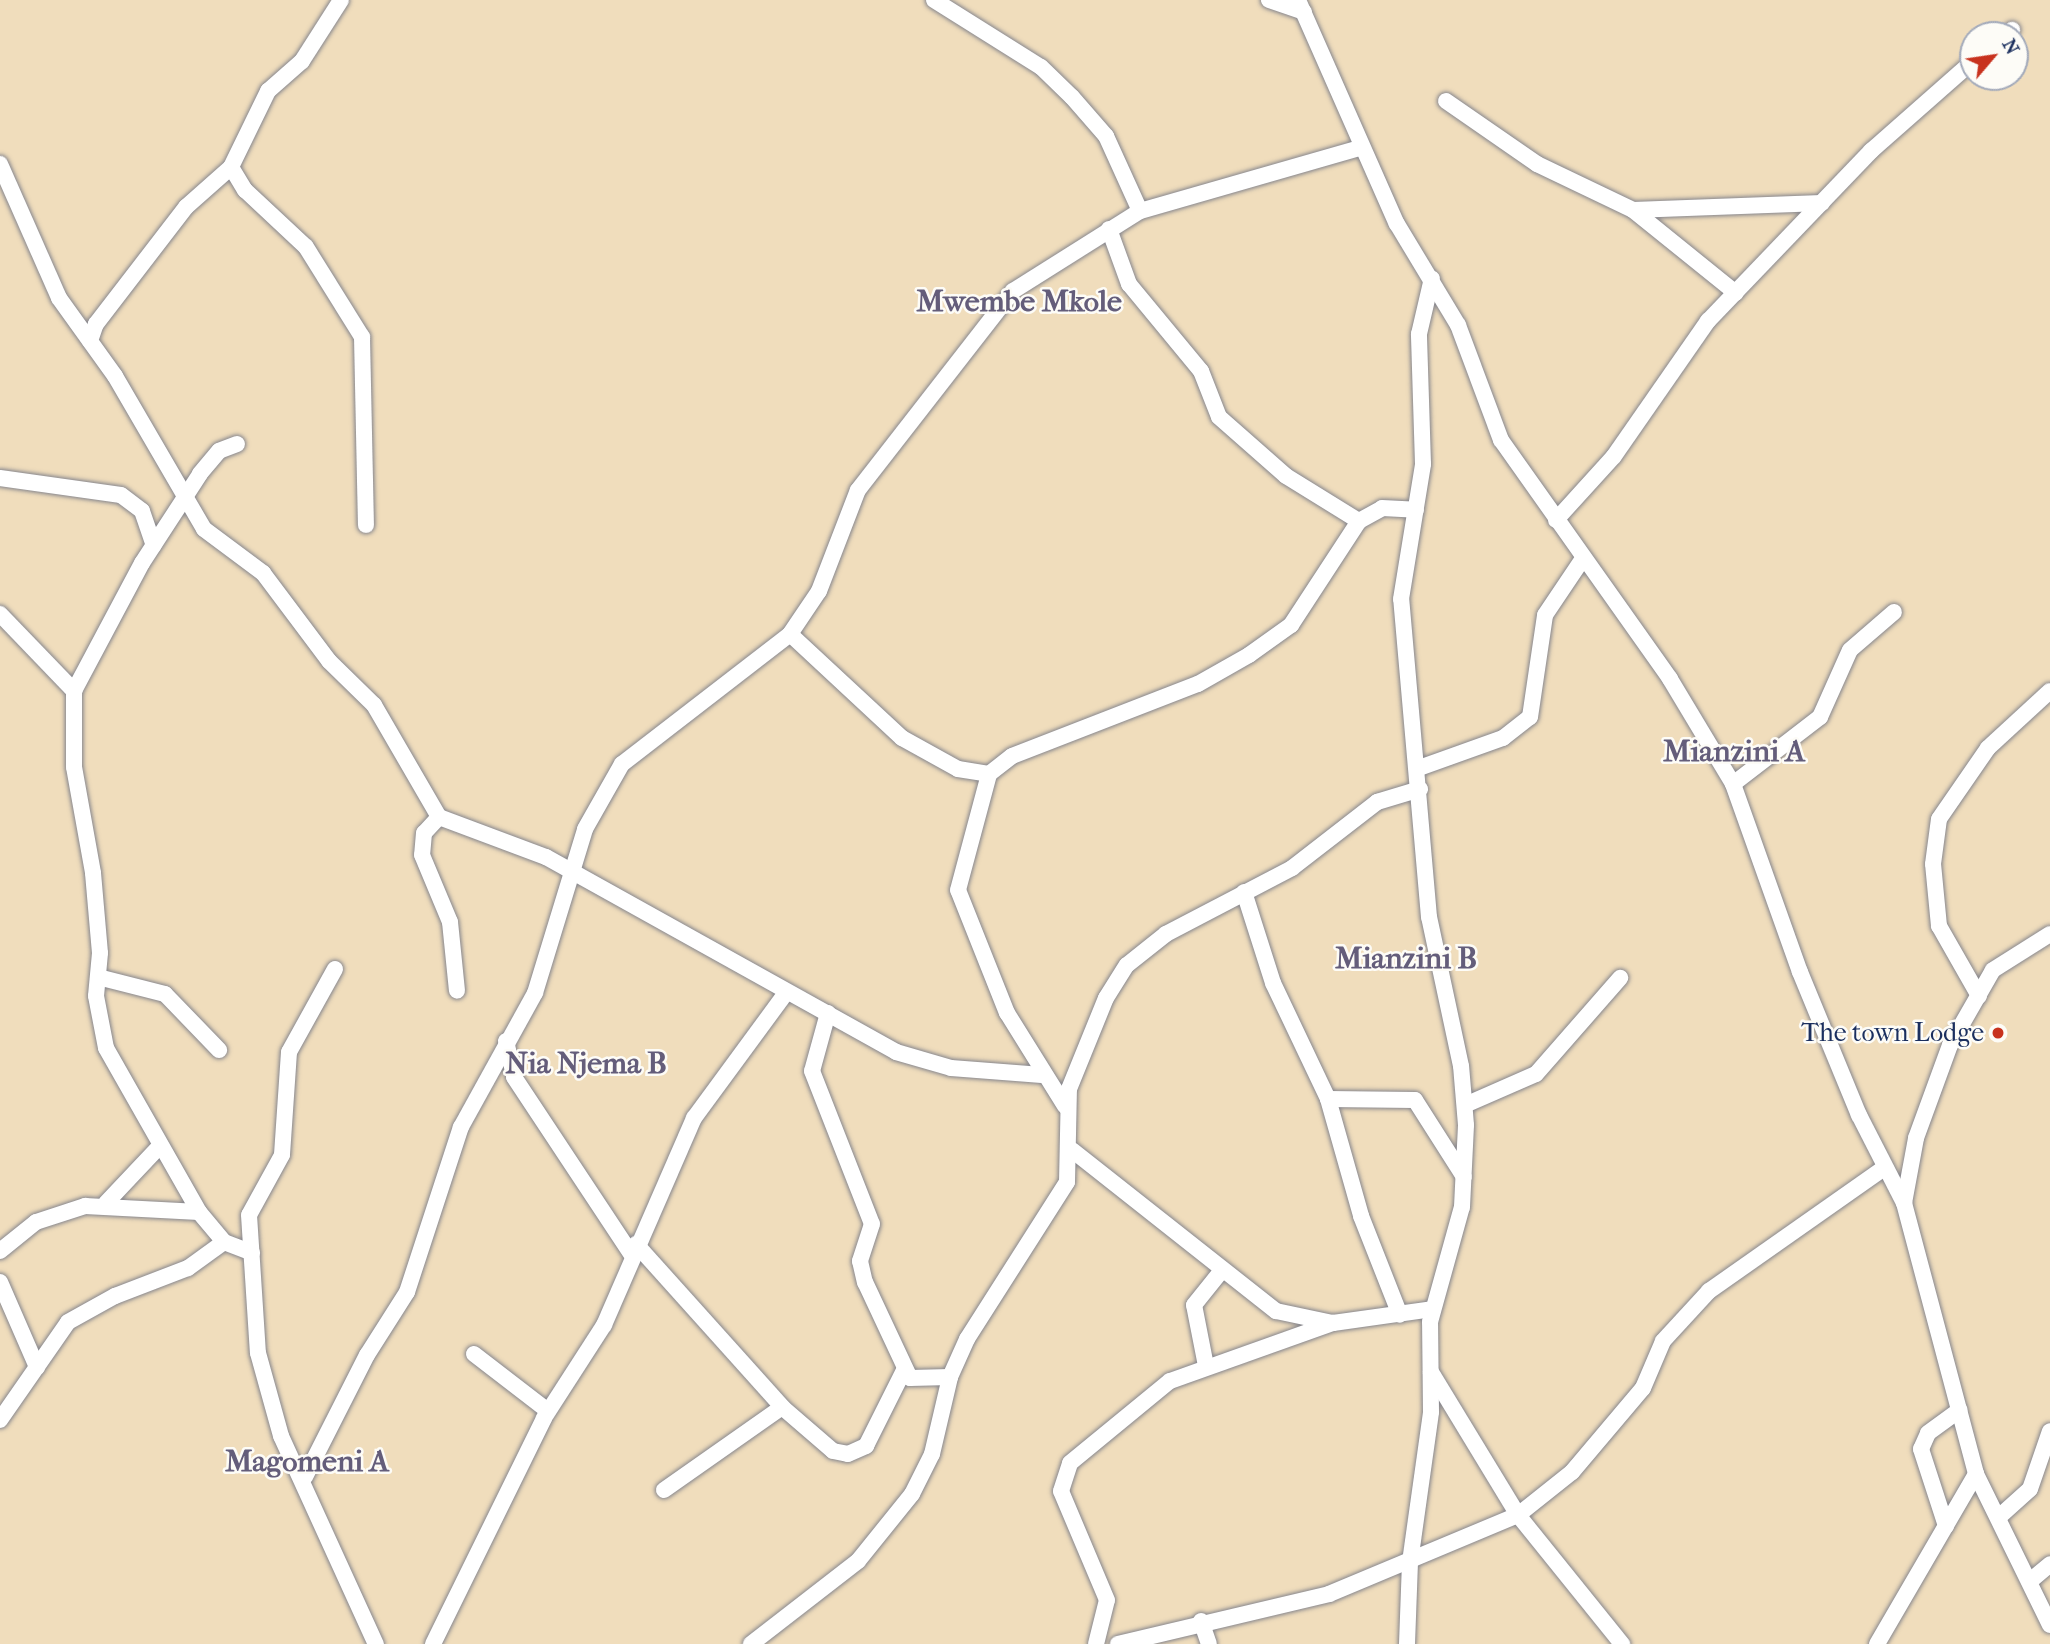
<!DOCTYPE html>
<html>
<head>
<meta charset="utf-8">
<style>
	body { margin:0 }
	#map { position:relative; width:2050px; height:1644px; overflow:hidden; background:#f0ddbc; font-family:"IM FELL French Canon",serif }
	div>[style] { position:absolute }
	.roads { filter:drop-shadow(0 0 2px #86868d) drop-shadow(0 0 2px #86868d) }
	.minor>* { height:16px; margin:-8px; padding:0 8px; transform-origin:8px; border-radius:8px; background:#fff }
	.dots>* { width:19px; height:19px; translate:-50% -50%; box-sizing:border-box; border:4px solid #fdfcf7; border-radius:50% }
	span { translate:-50% -50%; white-space:nowrap; text-align:center; line-height:1.15; -webkit-text-stroke:5px #fdfcf7; paint-order:stroke }
	.poi-label { font-size:26px; color:#1b2f5e }
	.right { translate:-100% -50%; text-align:right }
	.quarter-label { font-size:30px; color:#645d7a; font-weight:700 }
	.north { position:absolute; left:1959px; top:21px; width:70px; height:70px; box-sizing:border-box; background:#fdfcf7; border:2px solid #a3aaba; border-radius:50%; rotate:61deg; font-size:19px; font-weight:700; line-height:28px; text-align:center; color:#1b2f5e }
	.north::after { content:''; display:block; margin:auto; width:24px; height:32px; background:#c8321e; clip-path:polygon(50% 0,100% 100%,50% 72%,0 100%) }
</style>
</head>
<body>
<div id="map">
	<div class="roads">
		<div class="minor">
			<div style="left:934px;top:0;width:126px;rotate:32.1deg"></div>
			<div style="left:1041px;top:67px;width:43px;rotate:44.1deg"></div>
			<div style="left:1072px;top:97px;width:52px;rotate:48.9deg"></div>
			<div style="left:1106px;top:136px;width:82px;rotate:65.6deg"></div>
			<div style="left:1269px;top:0;width:37px;rotate:19deg"></div>
			<div style="left:1298px;top:0;width:245px;rotate:66.2deg"></div>
			<div style="left:1397px;top:224px;width:118px;rotate:58.9deg"></div>
			<div style="left:1458px;top:325px;width:123px;rotate:69.5deg"></div>
			<div style="left:1501px;top:440px;width:293px;rotate:54.7deg"></div>
			<div style="left:1670px;top:679px;width:122px;rotate:59deg"></div>
			<div style="left:1733px;top:784px;width:200px;rotate:70.4deg"></div>
			<div style="left:1800px;top:972px;width:155px;rotate:67.6deg"></div>
			<div style="left:1859px;top:1115px;width:99px;rotate:62.9deg"></div>
			<div style="left:1904px;top:1203px;width:280px;rotate:75.1deg"></div>
			<div style="left:1976px;top:1474px;width:168px;rotate:63.9deg"></div>
			<div style="left:2006px;top:35px;width:8px;rotate:-40deg"></div>
			<div style="left:1446px;top:101px;width:111px;rotate:34.7deg"></div>
			<div style="left:1537px;top:164px;width:106px;rotate:25.6deg"></div>
			<div style="left:1633px;top:210px;width:132px;rotate:38.9deg"></div>
			<div style="left:0;top:164px;width:146px;rotate:66.2deg"></div>
			<div style="left:59px;top:298px;width:96px;rotate:54.3deg"></div>
			<div style="left:115px;top:376px;width:177px;rotate:59.8deg"></div>
			<div style="left:204px;top:529px;width:74px;rotate:36.7deg"></div>
			<div style="left:263px;top:573px;width:110px;rotate:53.1deg"></div>
			<div style="left:329px;top:661px;width:63px;rotate:44.4deg"></div>
			<div style="left:374px;top:705px;width:129px;rotate:59.9deg"></div>
			<div style="left:439px;top:817px;width:114px;rotate:20.5deg"></div>
			<div style="left:546px;top:857px;width:401px;rotate:29.1deg"></div>
			<div style="left:896px;top:1052px;width:57px;rotate:16.2deg"></div>
			<div style="left:951px;top:1068px;width:91px;rotate:4.4deg"></div>
			<div style="left:231px;top:167px;width:27px;rotate:59deg"></div>
			<div style="left:245px;top:190px;width:83px;rotate:43.1deg"></div>
			<div style="left:306px;top:247px;width:106px;rotate:58.1deg"></div>
			<div style="left:362px;top:337px;width:188px;rotate:88.8deg"></div>
			<div style="left:1633px;top:210px;width:189px;rotate:-2.1deg"></div>
			<div style="left:1109px;top:229px;width:59px;rotate:70deg"></div>
			<div style="left:1129px;top:284px;width:113px;rotate:50.4deg"></div>
			<div style="left:1201px;top:371px;width:49px;rotate:68.6deg"></div>
			<div style="left:1219px;top:417px;width:89px;rotate:41.4deg"></div>
			<div style="left:1286px;top:476px;width:86px;rotate:31.7deg"></div>
			<div style="left:90px;top:341px;width:18px;rotate:-71deg"></div>
			<div style="left:96px;top:324px;width:148px;rotate:-52.4deg"></div>
			<div style="left:186px;top:207px;width:60px;rotate:-41.6deg"></div>
			<div style="left:231px;top:167px;width:85px;rotate:-64deg"></div>
			<div style="left:268px;top:91px;width:45px;rotate:-41.4deg"></div>
			<div style="left:302px;top:61px;width:72px;rotate:-57.4deg"></div>
			<div style="left:237px;top:444px;width:19px;rotate:159deg"></div>
			<div style="left:219px;top:451px;width:30px;rotate:130deg"></div>
			<div style="left:200px;top:474px;width:106px;rotate:123.1deg"></div>
			<div style="left:142px;top:563px;width:145px;rotate:118deg"></div>
			<div style="left:74px;top:691px;width:76px;rotate:90deg"></div>
			<div style="left:74px;top:767px;width:108px;rotate:79.8deg"></div>
			<div style="left:93px;top:873px;width:80px;rotate:85deg"></div>
			<div style="left:100px;top:953px;width:43px;rotate:95.3deg"></div>
			<div style="left:96px;top:996px;width:53px;rotate:79.1deg"></div>
			<div style="left:106px;top:1048px;width:189px;rotate:60.4deg"></div>
			<div style="left:199px;top:1212px;width:39px;rotate:50deg"></div>
			<div style="left:224px;top:1242px;width:30px;rotate:21deg"></div>
			<div style="left:0;top:478px;width:122px;rotate:8deg"></div>
			<div style="left:121px;top:495px;width:26px;rotate:37deg"></div>
			<div style="left:142px;top:511px;width:36px;rotate:71deg"></div>
			<div style="left:1556px;top:520px;width:86px;rotate:-47.8deg"></div>
			<div style="left:1614px;top:456px;width:165px;rotate:-55.2deg"></div>
			<div style="left:1708px;top:321px;width:236px;rotate:-46.2deg"></div>
			<div style="left:1871px;top:151px;width:136px;rotate:-41.4deg"></div>
			<div style="left:0;top:614px;width:107px;rotate:46.1deg"></div>
			<div style="left:790px;top:634px;width:153px;rotate:42.9deg"></div>
			<div style="left:902px;top:738px;width:64px;rotate:29deg"></div>
			<div style="left:958px;top:769px;width:31px;rotate:9deg"></div>
			<div style="left:1419px;top:768px;width:89px;rotate:-19.7deg"></div>
			<div style="left:1503px;top:738px;width:34px;rotate:-38deg"></div>
			<div style="left:1530px;top:717px;width:103px;rotate:-81.6deg"></div>
			<div style="left:1545px;top:615px;width:66px;rotate:-56.1deg"></div>
			<div style="left:1733px;top:784px;width:110px;rotate:-37.6deg"></div>
			<div style="left:1820px;top:717px;width:73px;rotate:-65.9deg"></div>
			<div style="left:1850px;top:650px;width:58px;rotate:-40.8deg"></div>
			<div style="left:439px;top:817px;width:22px;rotate:133deg"></div>
			<div style="left:424px;top:833px;width:22px;rotate:95deg"></div>
			<div style="left:422px;top:855px;width:73px;rotate:67.3deg"></div>
			<div style="left:450px;top:922px;width:69px;rotate:84.2deg"></div>
			<div style="left:1244px;top:892px;width:96px;rotate:72.3deg"></div>
			<div style="left:1273px;top:983px;width:128px;rotate:64.6deg"></div>
			<div style="left:1328px;top:1099px;width:122px;rotate:74.2deg"></div>
			<div style="left:1361px;top:1216px;width:106px;rotate:68.5deg"></div>
			<div style="left:335px;top:969px;width:95px;rotate:119deg"></div>
			<div style="left:289px;top:1052px;width:103px;rotate:93.9deg"></div>
			<div style="left:282px;top:1155px;width:68px;rotate:118.8deg"></div>
			<div style="left:249px;top:1215px;width:138px;rotate:86.3deg"></div>
			<div style="left:258px;top:1353px;width:86px;rotate:74.5deg"></div>
			<div style="left:281px;top:1436px;width:229px;rotate:65.5deg"></div>
			<div style="left:98px;top:977px;width:69px;rotate:14.2deg"></div>
			<div style="left:165px;top:994px;width:78px;rotate:46deg"></div>
			<div style="left:1979px;top:996px;width:81px;rotate:-119.7deg"></div>
			<div style="left:1939px;top:926px;width:62px;rotate:-95.5deg"></div>
			<div style="left:1933px;top:864px;width:45px;rotate:-82.4deg"></div>
			<div style="left:1939px;top:819px;width:86px;rotate:-55.4deg"></div>
			<div style="left:1988px;top:748px;width:84px;rotate:-42.6deg"></div>
			<div style="left:828px;top:1013px;width:60px;rotate:105.4deg"></div>
			<div style="left:812px;top:1071px;width:164px;rotate:68.6deg"></div>
			<div style="left:872px;top:1224px;width:39px;rotate:108deg"></div>
			<div style="left:860px;top:1261px;width:22px;rotate:77deg"></div>
			<div style="left:865px;top:1282px;width:106px;rotate:64.9deg"></div>
			<div style="left:910px;top:1378px;width:40px;rotate:-1.4deg"></div>
			<div style="left:506px;top:1041px;width:37px;rotate:77deg"></div>
			<div style="left:514px;top:1077px;width:212px;rotate:56.5deg"></div>
			<div style="left:1328px;top:1099px;width:87px;rotate:0.7deg"></div>
			<div style="left:1415px;top:1100px;width:91px;rotate:57.5deg"></div>
			<div style="left:1465px;top:1105px;width:77px;rotate:-23.6deg"></div>
			<div style="left:1536px;top:1074px;width:128px;rotate:-48.8deg"></div>
			<div style="left:1065px;top:1106px;width:110px;rotate:-121.9deg"></div>
			<div style="left:1007px;top:1013px;width:132px;rotate:-111.7deg"></div>
			<div style="left:958px;top:890px;width:120px;rotate:-75deg"></div>
			<div style="left:989px;top:774px;width:29px;rotate:-38deg"></div>
			<div style="left:1012px;top:756px;width:199px;rotate:-21.2deg"></div>
			<div style="left:1198px;top:684px;width:59px;rotate:-29.6deg"></div>
			<div style="left:1249px;top:655px;width:52px;rotate:-35.5deg"></div>
			<div style="left:1291px;top:625px;width:124px;rotate:-56.8deg"></div>
			<div style="left:1359px;top:521px;width:26px;rotate:-29deg"></div>
			<div style="left:1382px;top:508px;width:34px;rotate:3deg"></div>
			<div style="left:1072px;top:1150px;width:260px;rotate:38.3deg"></div>
			<div style="left:1276px;top:1311px;width:58px;rotate:11.9deg"></div>
			<div style="left:1333px;top:1323px;width:100px;rotate:-8deg"></div>
			<div style="left:106px;top:1203px;width:77px;rotate:-46.6deg"></div>
			<div style="left:1904px;top:1203px;width:66px;rotate:-79.5deg"></div>
			<div style="left:1916px;top:1138px;width:99px;rotate:-69.9deg"></div>
			<div style="left:1950px;top:1045px;width:86px;rotate:-60.2deg"></div>
			<div style="left:1993px;top:970px;width:67px;rotate:-32.3deg"></div>
			<div style="left:636px;top:1244px;width:219px;rotate:48.1deg"></div>
			<div style="left:782px;top:1407px;width:67px;rotate:40.8deg"></div>
			<div style="left:833px;top:1451px;width:15px;rotate:11deg"></div>
			<div style="left:848px;top:1454px;width:20px;rotate:-24deg"></div>
			<div style="left:866px;top:1446px;width:85px;rotate:-63.4deg"></div>
			<div style="left:0;top:1251px;width:46px;rotate:-38.9deg"></div>
			<div style="left:36px;top:1222px;width:52px;rotate:-18.1deg"></div>
			<div style="left:85px;top:1206px;width:114px;rotate:3deg"></div>
			<div style="left:0;top:1282px;width:93px;rotate:66.5deg"></div>
			<div style="left:474px;top:1354px;width:93px;rotate:37.6deg"></div>
			<div style="left:1206px;top:1366px;width:62px;rotate:-101.1deg"></div>
			<div style="left:1194px;top:1305px;width:45px;rotate:-51.3deg"></div>
			<div style="left:1431px;top:1372px;width:167px;rotate:58.7deg"></div>
			<div style="left:1518px;top:1515px;width:166px;rotate:51.1deg"></div>
			<div style="left:0;top:1420px;width:119px;rotate:-55.2deg"></div>
			<div style="left:68px;top:1322px;width:54px;rotate:-29deg"></div>
			<div style="left:115px;top:1296px;width:78px;rotate:-21deg"></div>
			<div style="left:188px;top:1268px;width:44px;rotate:-35.8deg"></div>
			<div style="left:305px;top:1477px;width:137px;rotate:-63.1deg"></div>
			<div style="left:367px;top:1355px;width:75px;rotate:-57.6deg"></div>
			<div style="left:407px;top:1292px;width:174px;rotate:-71.9deg"></div>
			<div style="left:461px;top:1127px;width:153px;rotate:-61.1deg"></div>
			<div style="left:535px;top:993px;width:171px;rotate:-73deg"></div>
			<div style="left:585px;top:829px;width:75px;rotate:-60.4deg"></div>
			<div style="left:622px;top:764px;width:212px;rotate:-37.7deg"></div>
			<div style="left:790px;top:634px;width:52px;rotate:-56deg"></div>
			<div style="left:819px;top:591px;width:108px;rotate:-68.9deg"></div>
			<div style="left:858px;top:490px;width:252px;rotate:-52.1deg"></div>
			<div style="left:1013px;top:291px;width:150px;rotate:-32.2deg"></div>
			<div style="left:1140px;top:211px;width:229px;rotate:-16deg"></div>
			<div style="left:664px;top:1490px;width:144px;rotate:-35.1deg"></div>
			<div style="left:2000px;top:1516px;width:40px;rotate:-42deg"></div>
			<div style="left:2030px;top:1489px;width:61px;rotate:-71deg"></div>
			<div style="left:1946px;top:1526px;width:81px;rotate:-108deg"></div>
			<div style="left:1921px;top:1449px;width:17px;rotate:-66deg"></div>
			<div style="left:1928px;top:1433px;width:39px;rotate:-36deg"></div>
			<div style="left:2030px;top:1581px;width:26px;rotate:-40deg"></div>
			<div style="left:1201px;top:1621px;width:24px;rotate:71deg"></div>
			<div style="left:433px;top:1644px;width:252px;rotate:-63.8deg"></div>
			<div style="left:544px;top:1418px;width:111px;rotate:-57.2deg"></div>
			<div style="left:604px;top:1325px;width:226px;rotate:-66.5deg"></div>
			<div style="left:694px;top:1118px;width:154px;rotate:-53.7deg"></div>
			<div style="left:751px;top:1644px;width:135px;rotate:-37.8deg"></div>
			<div style="left:858px;top:1561px;width:86px;rotate:-51.1deg"></div>
			<div style="left:912px;top:1494px;width:45px;rotate:-63.4deg"></div>
			<div style="left:932px;top:1454px;width:79px;rotate:-76.8deg"></div>
			<div style="left:950px;top:1377px;width:42px;rotate:-65.9deg"></div>
			<div style="left:967px;top:1339px;width:186px;rotate:-57.5deg"></div>
			<div style="left:1067px;top:1182px;width:93px;rotate:-88.8deg"></div>
			<div style="left:1069px;top:1089px;width:98px;rotate:-67.9deg"></div>
			<div style="left:1106px;top:998px;width:39px;rotate:-58deg"></div>
			<div style="left:1127px;top:965px;width:50px;rotate:-38.5deg"></div>
			<div style="left:1166px;top:934px;width:142px;rotate:-27.6deg"></div>
			<div style="left:1292px;top:868px;width:108px;rotate:-37.8deg"></div>
			<div style="left:1377px;top:802px;width:45px;rotate:-16.8deg"></div>
			<div style="left:1096px;top:1644px;width:45px;rotate:-76deg"></div>
			<div style="left:1107px;top:1600px;width:118px;rotate:-112.9deg"></div>
			<div style="left:1061px;top:1491px;width:29px;rotate:-72deg"></div>
			<div style="left:1070px;top:1463px;width:129px;rotate:-39.4deg"></div>
			<div style="left:1170px;top:1381px;width:173px;rotate:-19.6deg"></div>
			<div style="left:1118px;top:1644px;width:217px;rotate:-13.3deg"></div>
			<div style="left:1329px;top:1594px;width:205px;rotate:-22.7deg"></div>
			<div style="left:1518px;top:1515px;width:69px;rotate:-38.5deg"></div>
			<div style="left:1572px;top:1472px;width:110px;rotate:-49.8deg"></div>
			<div style="left:1643px;top:1388px;width:51px;rotate:-66.9deg"></div>
			<div style="left:1663px;top:1341px;width:68px;rotate:-47.4deg"></div>
			<div style="left:1709px;top:1291px;width:214px;rotate:-35.1deg"></div>
			<div style="left:1407px;top:1644px;width:82px;rotate:-87.9deg"></div>
			<div style="left:1410px;top:1562px;width:151px;rotate:-82deg"></div>
			<div style="left:1431px;top:1412px;width:90px;rotate:-90.6deg"></div>
			<div style="left:1430px;top:1322px;width:119px;rotate:-74.5deg"></div>
			<div style="left:1462px;top:1207px;width:82px;rotate:-87.2deg"></div>
			<div style="left:1466px;top:1125px;width:59px;rotate:-94.8deg"></div>
			<div style="left:1461px;top:1066px;width:152px;rotate:-102.1deg"></div>
			<div style="left:1429px;top:917px;width:319px;rotate:-95deg"></div>
			<div style="left:1401px;top:599px;width:137px;rotate:-80.7deg"></div>
			<div style="left:1423px;top:464px;width:130px;rotate:-91.8deg"></div>
			<div style="left:1419px;top:334px;width:57px;rotate:-76.9deg"></div>
			<div style="left:1877px;top:1644px;width:197px;rotate:-59.8deg"></div>
		</div>
	</div>
	<div class="dots">
		<div style="left:1998px;top:1033px;background:#c8321e"></div>
	</div>
	<div class="poi-label">
		<span class="right" style="left:1984px;top:1033px">The town Lodge</span>
	</div>
	<div class="quarter-label">
		<span style="left:1019px;top:302px">Mwembe Mkole</span>
		<span style="left:1734px;top:752px">Mianzini A</span>
		<span style="left:1406px;top:959px">Mianzini B</span>
		<span style="left:586px;top:1064px">Nia Njema B</span>
		<span style="left:307px;top:1462px">Magomeni A</span>
	</div>
	<div class="north">N</div>
</div>
</body>
</html>
